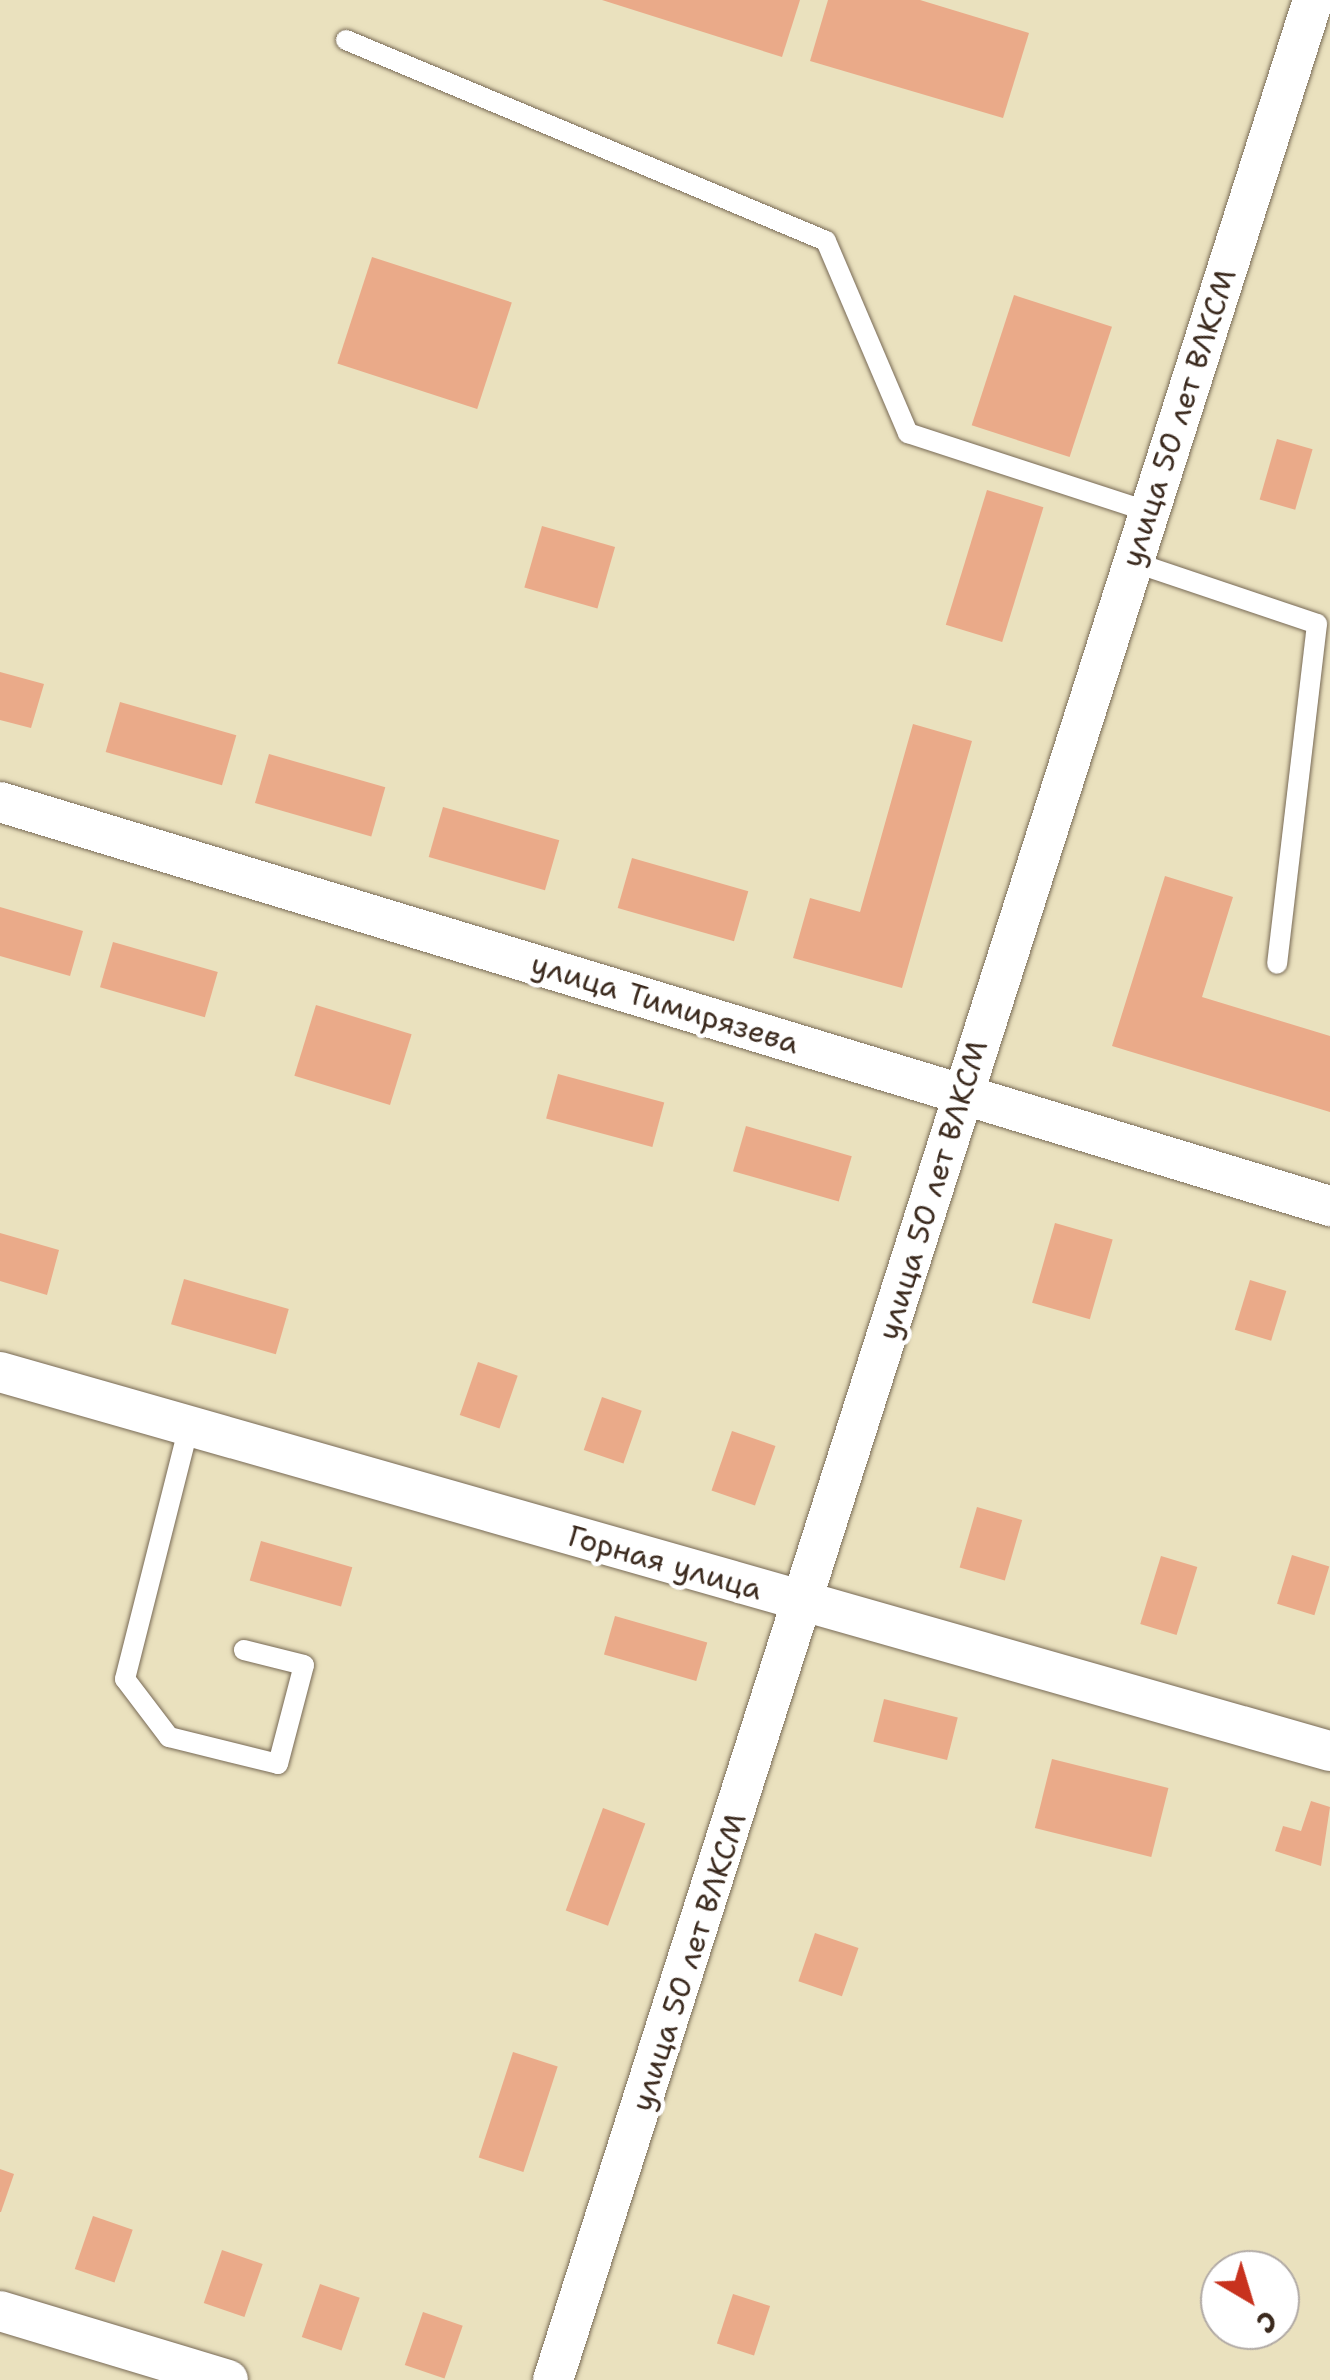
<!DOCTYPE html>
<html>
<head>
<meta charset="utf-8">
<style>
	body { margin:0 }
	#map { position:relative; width:1330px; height:2380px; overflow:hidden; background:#eae1be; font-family:"Shantell Sans",sans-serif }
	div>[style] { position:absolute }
	.building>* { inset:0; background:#eaaa89; transform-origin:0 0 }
	.roads { filter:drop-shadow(0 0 2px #786a56) drop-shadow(0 0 2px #786a56) }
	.lane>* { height:20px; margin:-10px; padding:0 10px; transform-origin:10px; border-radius:10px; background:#fff }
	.street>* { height:40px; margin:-20px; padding:0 20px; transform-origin:20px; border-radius:20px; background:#fff }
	span { translate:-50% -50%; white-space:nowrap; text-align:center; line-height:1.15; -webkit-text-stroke:9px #fff; paint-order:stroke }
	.street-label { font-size:30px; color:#3b2a1e }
	.north { position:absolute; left:1200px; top:2250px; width:100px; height:100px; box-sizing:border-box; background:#fff; border:2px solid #b1aaa5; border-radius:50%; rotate:142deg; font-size:28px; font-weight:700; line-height:40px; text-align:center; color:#3b2a1e }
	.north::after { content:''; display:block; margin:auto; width:35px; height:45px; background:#c8321e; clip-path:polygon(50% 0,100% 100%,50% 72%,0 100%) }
</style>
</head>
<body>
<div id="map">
	<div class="building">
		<div style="clip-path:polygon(602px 0,800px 0,782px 57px)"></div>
		<div style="clip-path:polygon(828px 0,920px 0,1029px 33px,1003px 118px,810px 61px)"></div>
		<div style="left:372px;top:257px;width:147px;height:112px;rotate:18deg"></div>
		<div style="left:1014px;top:295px;width:103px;height:137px;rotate:18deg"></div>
		<div style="left:1277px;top:439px;width:37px;height:63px;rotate:16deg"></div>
		<div style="left:987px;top:490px;width:59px;height:141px;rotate:17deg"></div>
		<div style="left:542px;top:526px;width:76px;height:64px;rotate:16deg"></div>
		<div style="clip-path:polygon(0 672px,44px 684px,31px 728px,0 720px)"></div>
		<div style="left:120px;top:702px;width:121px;height:52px;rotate:16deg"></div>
		<div style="clip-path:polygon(913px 724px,972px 741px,902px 988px,793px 958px,810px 898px,860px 912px)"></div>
		<div style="left:269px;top:754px;width:121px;height:51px;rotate:16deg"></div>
		<div style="left:443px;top:807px;width:121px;height:52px;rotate:16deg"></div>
		<div style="left:632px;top:858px;width:121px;height:52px;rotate:16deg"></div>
		<div style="clip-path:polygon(1165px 876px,1233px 897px,1202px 997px,1330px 1036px,1330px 1112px,1112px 1046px)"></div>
		<div style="clip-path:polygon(0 907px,83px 931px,70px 976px,0 956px)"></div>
		<div style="left:113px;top:942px;width:109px;height:47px;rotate:16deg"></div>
		<div style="left:316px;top:1005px;width:100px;height:74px;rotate:17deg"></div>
		<div style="left:558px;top:1074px;width:110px;height:46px;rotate:15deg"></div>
		<div style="left:746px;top:1126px;width:110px;height:47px;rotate:16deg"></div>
		<div style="left:1055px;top:1223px;width:60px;height:83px;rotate:16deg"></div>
		<div style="clip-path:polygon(0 1233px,59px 1250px,47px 1295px,0 1281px)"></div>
		<div style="left:184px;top:1279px;width:109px;height:47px;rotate:16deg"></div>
		<div style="left:1250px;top:1280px;width:38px;height:52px;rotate:17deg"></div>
		<div style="left:478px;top:1362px;width:42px;height:56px;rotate:19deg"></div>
		<div style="left:602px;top:1397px;width:42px;height:56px;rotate:19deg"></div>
		<div style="left:732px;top:1431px;width:46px;height:63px;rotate:19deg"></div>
		<div style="left:977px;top:1507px;width:47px;height:63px;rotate:16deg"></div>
		<div style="left:261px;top:1541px;width:95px;height:41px;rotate:16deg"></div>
		<div style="left:1292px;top:1555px;width:39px;height:51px;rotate:17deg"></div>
		<div style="left:1161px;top:1556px;width:38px;height:71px;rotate:17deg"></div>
		<div style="left:615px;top:1616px;width:96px;height:40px;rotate:16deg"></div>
		<div style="left:884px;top:1699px;width:76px;height:44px;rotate:14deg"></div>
		<div style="left:1052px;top:1759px;width:120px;height:71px;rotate:14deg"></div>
		<div style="clip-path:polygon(1311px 1801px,1330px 1807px,1321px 1866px,1275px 1851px,1283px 1826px,1301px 1831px)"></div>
		<div style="left:603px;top:1808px;width:45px;height:109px;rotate:20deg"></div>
		<div style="left:815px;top:1933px;width:46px;height:51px;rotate:19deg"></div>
		<div style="left:513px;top:2052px;width:47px;height:111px;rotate:18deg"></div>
		<div style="clip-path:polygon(0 2169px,14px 2174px,1px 2212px,0 2212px)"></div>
		<div style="left:93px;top:2216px;width:42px;height:56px;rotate:19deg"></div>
		<div style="left:222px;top:2250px;width:43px;height:56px;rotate:19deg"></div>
		<div style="left:320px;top:2284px;width:42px;height:56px;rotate:19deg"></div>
		<div style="left:733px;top:2294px;width:39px;height:52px;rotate:18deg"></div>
		<div style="left:423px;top:2312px;width:42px;height:56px;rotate:19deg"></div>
	</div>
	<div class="roads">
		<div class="lane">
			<div style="left:346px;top:40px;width:520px;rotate:22.72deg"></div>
			<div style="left:826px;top:241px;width:209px;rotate:66.9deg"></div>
			<div style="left:908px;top:433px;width:254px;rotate:18.1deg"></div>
			<div style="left:1133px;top:562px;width:194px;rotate:18.6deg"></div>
			<div style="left:1317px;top:624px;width:342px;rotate:96.7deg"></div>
			<div style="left:189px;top:1426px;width:261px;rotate:104.2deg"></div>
			<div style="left:125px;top:1679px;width:73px;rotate:52.8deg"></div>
			<div style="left:169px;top:1737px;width:112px;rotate:13.9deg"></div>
			<div style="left:278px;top:1764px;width:102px;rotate:-75.3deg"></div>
			<div style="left:304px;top:1665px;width:62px;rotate:-166deg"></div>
		</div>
		<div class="street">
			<div style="left:0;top:802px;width:1390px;rotate:16.9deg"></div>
			<div style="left:0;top:1372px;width:1383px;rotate:15.91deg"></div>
			<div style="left:0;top:2311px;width:238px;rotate:16.8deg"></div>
			<div style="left:553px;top:2380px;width:2498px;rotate:-72.29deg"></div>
		</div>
	</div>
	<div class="street-label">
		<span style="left:1179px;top:418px;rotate:-72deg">улица 50 лет ВЛКСМ</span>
		<span style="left:665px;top:1004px;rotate:17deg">улица Тимирязева</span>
		<span style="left:933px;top:1190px;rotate:-73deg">улица 50 лет ВЛКСМ</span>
		<span style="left:665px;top:1563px;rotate:16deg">Горная улица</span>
		<span style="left:689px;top:1962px;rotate:-72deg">улица 50 лет ВЛКСМ</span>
	</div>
	<div class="north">С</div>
</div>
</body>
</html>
